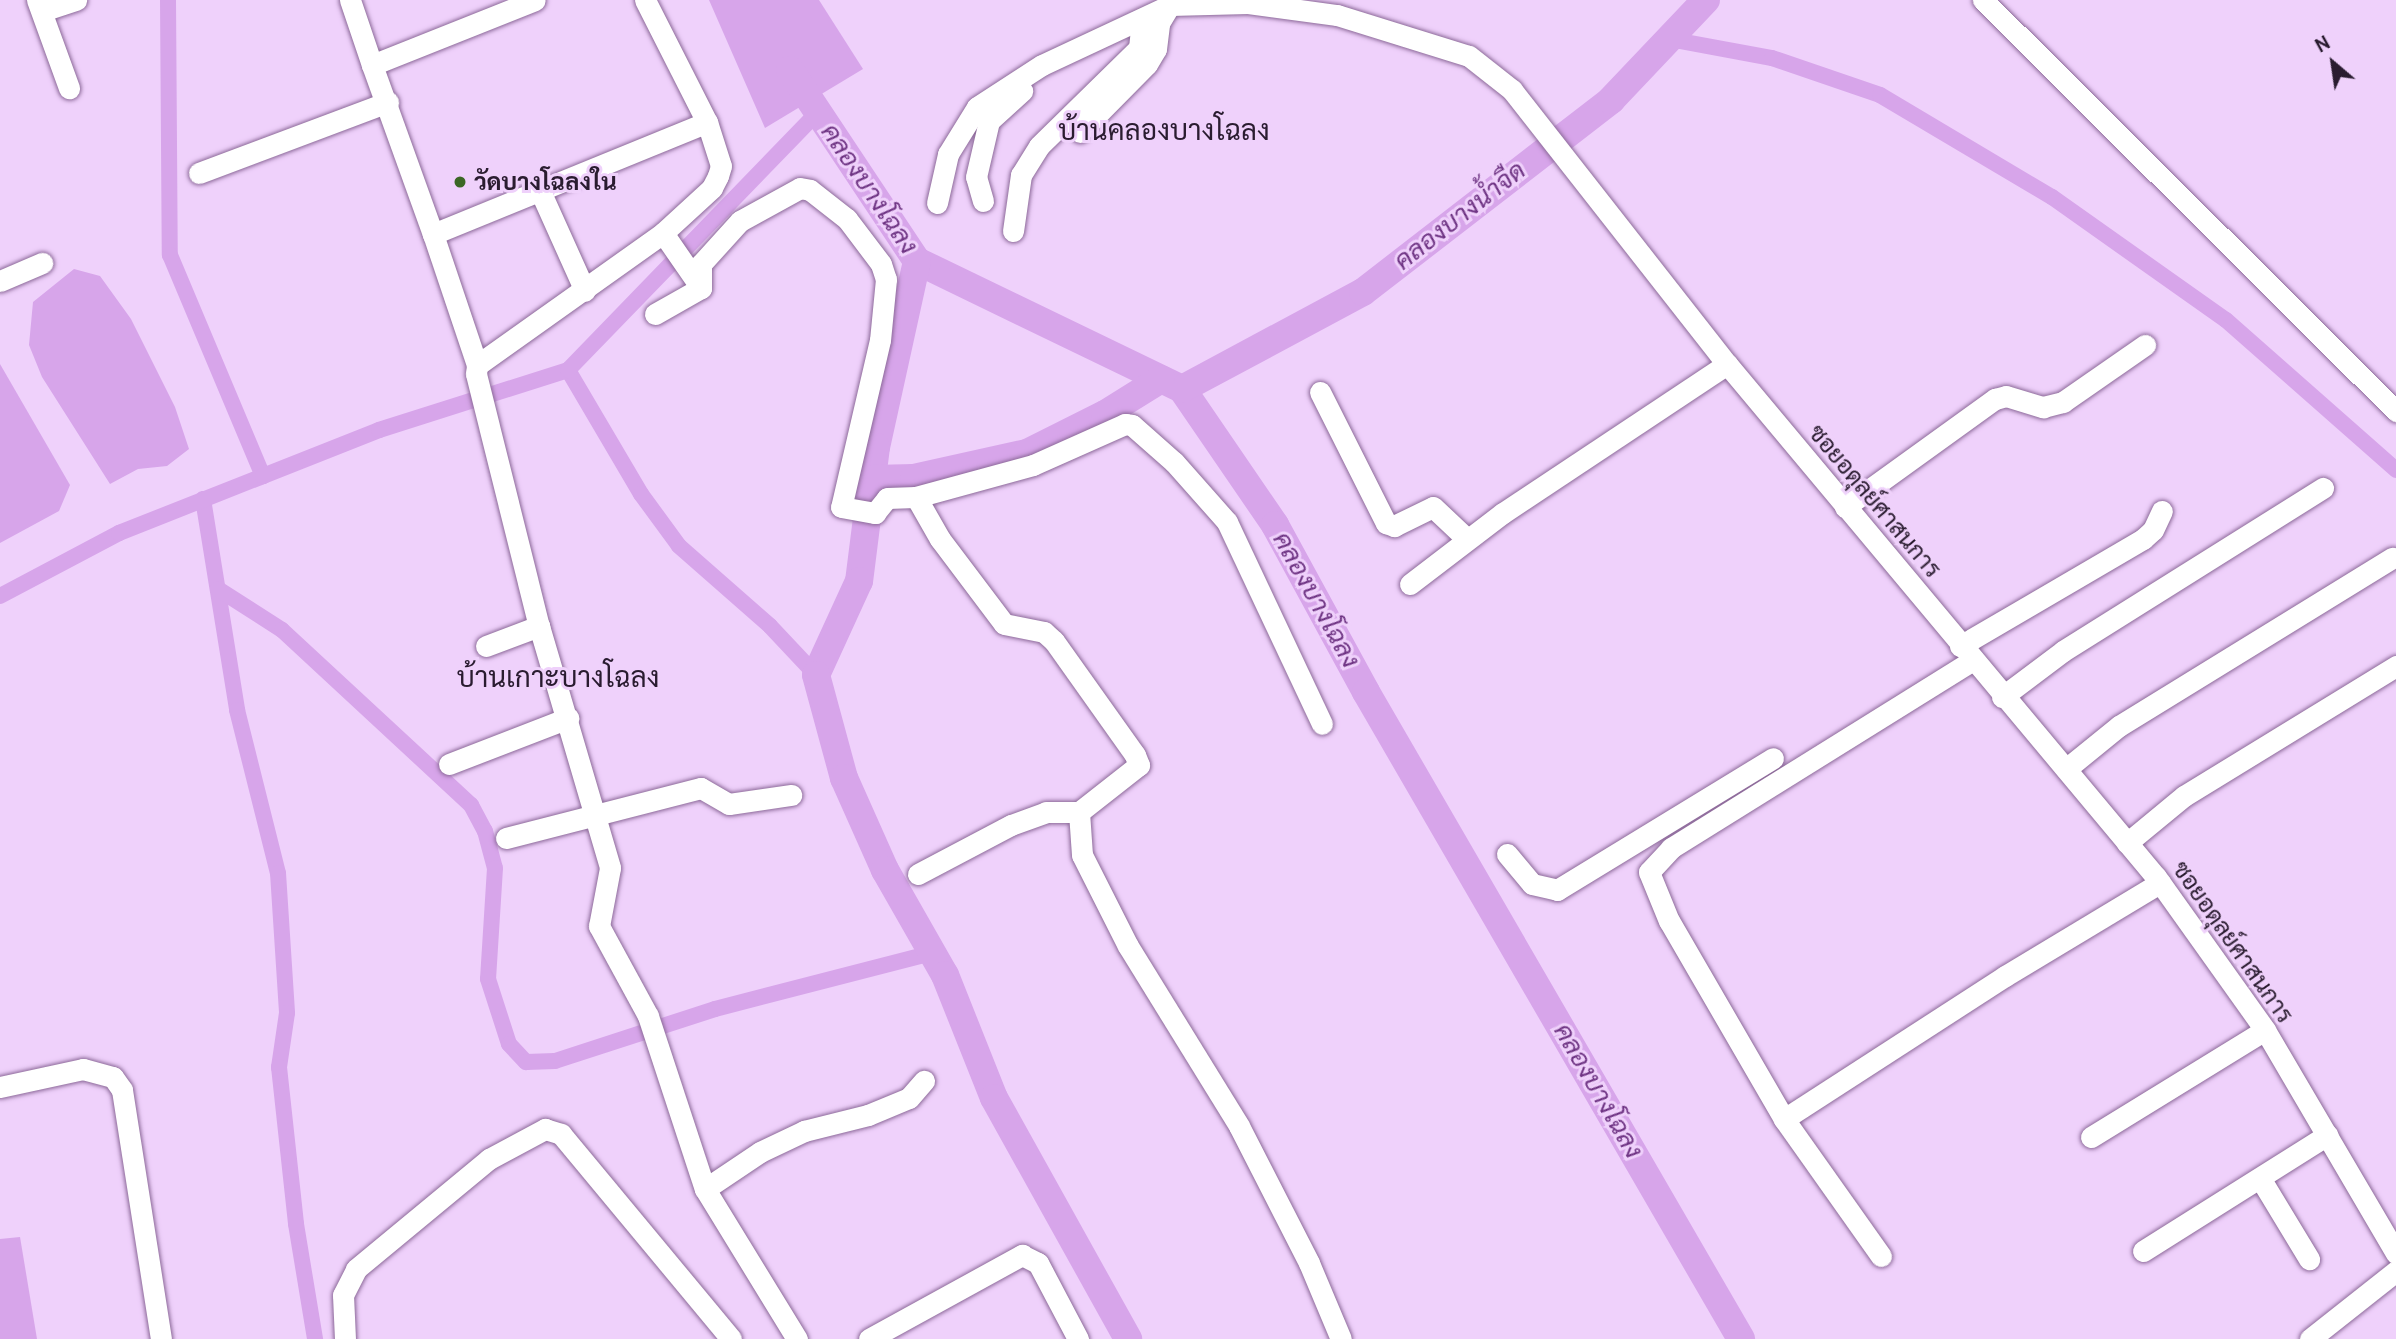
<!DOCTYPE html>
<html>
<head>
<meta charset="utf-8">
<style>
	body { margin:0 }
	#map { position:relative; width:2396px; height:1339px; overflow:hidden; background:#efd1fb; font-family:Cabin,Sarabun,sans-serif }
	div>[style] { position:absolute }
	.water>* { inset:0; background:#d7a5ea }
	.canal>* { height:16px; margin:-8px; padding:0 8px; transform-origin:8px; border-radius:8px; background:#d7a5ea }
	.river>* { height:28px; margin:-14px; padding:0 14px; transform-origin:14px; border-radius:14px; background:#d7a5ea }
	.roads { filter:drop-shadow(0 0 2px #8c6999) drop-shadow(0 0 2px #8c6999) }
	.minor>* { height:21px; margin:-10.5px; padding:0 10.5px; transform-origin:10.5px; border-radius:10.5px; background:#fff }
	.dots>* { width:19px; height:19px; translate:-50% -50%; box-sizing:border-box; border:4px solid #efd1fb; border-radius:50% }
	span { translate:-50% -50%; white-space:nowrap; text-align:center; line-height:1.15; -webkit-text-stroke:6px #efd1fb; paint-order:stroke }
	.poi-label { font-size:24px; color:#2a1c30; font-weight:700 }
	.left { translate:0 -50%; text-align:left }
	.street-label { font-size:24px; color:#2a1c30 }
	.water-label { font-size:26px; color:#6f3484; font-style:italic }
	.quarter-label { font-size:28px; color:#2a1c30 }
	.north { position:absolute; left:2298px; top:28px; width:70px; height:70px; -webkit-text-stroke:5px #efd1fb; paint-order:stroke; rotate:331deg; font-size:19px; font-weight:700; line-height:28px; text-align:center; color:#2a1c30 }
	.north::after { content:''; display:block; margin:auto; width:24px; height:32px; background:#2a1c30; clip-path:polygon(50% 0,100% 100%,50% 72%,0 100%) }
</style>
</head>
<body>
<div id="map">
	<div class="water">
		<div style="clip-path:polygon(709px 0,819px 0,863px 69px,765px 128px)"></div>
		<div style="clip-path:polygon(74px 269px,100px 276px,131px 319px,175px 407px,189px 449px,167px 466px,138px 469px,110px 484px,42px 377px,29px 345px,33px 302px)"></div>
		<div style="clip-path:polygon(0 364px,70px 485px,59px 511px,0 543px)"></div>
		<div style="clip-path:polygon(20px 1237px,37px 1339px,0 1339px,0 1239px)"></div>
	</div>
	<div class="canal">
		<div style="left:168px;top:0;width:255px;rotate:89.6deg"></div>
		<div style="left:170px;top:255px;width:240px;rotate:67.2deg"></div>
		<div style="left:1669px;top:39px;width:105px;rotate:10.5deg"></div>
		<div style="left:1772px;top:58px;width:114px;rotate:18.9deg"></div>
		<div style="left:1880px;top:95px;width:200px;rotate:30.7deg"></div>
		<div style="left:2052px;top:197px;width:213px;rotate:35.3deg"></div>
		<div style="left:2226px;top:320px;width:227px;rotate:41.4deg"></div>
		<div style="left:568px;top:370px;width:144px;rotate:59.5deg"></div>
		<div style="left:641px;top:494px;width:64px;rotate:53.8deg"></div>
		<div style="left:679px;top:546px;width:121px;rotate:41.3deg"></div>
		<div style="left:770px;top:626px;width:67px;rotate:46.8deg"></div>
		<div style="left:203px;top:499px;width:214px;rotate:80.8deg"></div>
		<div style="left:237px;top:710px;width:168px;rotate:75.9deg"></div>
		<div style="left:278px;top:873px;width:140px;rotate:86.3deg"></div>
		<div style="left:287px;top:1013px;width:55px;rotate:98.4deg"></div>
		<div style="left:279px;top:1067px;width:158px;rotate:83.8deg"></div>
		<div style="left:296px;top:1224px;width:117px;rotate:80.6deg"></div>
		<div style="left:218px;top:589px;width:76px;rotate:32.6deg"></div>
		<div style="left:282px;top:630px;width:258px;rotate:42.8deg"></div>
		<div style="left:471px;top:805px;width:30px;rotate:62deg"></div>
		<div style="left:485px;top:831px;width:38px;rotate:75deg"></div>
		<div style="left:495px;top:868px;width:111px;rotate:93.6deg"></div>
		<div style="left:488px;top:979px;width:68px;rotate:72.1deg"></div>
		<div style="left:509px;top:1044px;width:25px;rotate:47deg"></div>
		<div style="left:526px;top:1062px;width:29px;rotate:-2deg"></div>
		<div style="left:555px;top:1061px;width:168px;rotate:-18deg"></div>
		<div style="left:715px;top:1009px;width:224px;rotate:-14.5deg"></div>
		<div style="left:0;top:596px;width:135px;rotate:-27.9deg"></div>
		<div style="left:119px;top:533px;width:155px;rotate:-21.6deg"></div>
		<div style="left:263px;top:476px;width:125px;rotate:-21.6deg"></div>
		<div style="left:379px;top:430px;width:198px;rotate:-17.6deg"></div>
		<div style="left:568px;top:370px;width:358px;rotate:-45.9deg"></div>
	</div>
	<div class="river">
		<div style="left:790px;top:70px;width:229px;rotate:56.4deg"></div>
		<div style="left:917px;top:261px;width:294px;rotate:25.8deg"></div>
		<div style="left:1182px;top:389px;width:165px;rotate:55.6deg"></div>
		<div style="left:1275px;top:525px;width:190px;rotate:61.4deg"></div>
		<div style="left:1366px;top:692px;width:748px;rotate:59.9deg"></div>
		<div style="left:917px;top:261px;width:190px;rotate:102.4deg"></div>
		<div style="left:876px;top:447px;width:135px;rotate:97.2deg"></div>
		<div style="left:859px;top:581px;width:103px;rotate:114.6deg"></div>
		<div style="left:816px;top:675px;width:107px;rotate:74.8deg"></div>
		<div style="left:844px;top:778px;width:101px;rotate:66deg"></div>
		<div style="left:885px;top:870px;width:121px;rotate:60.3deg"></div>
		<div style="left:945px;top:975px;width:132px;rotate:68.3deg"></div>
		<div style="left:994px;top:1098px;width:276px;rotate:60.9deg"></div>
		<div style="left:1182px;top:389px;width:205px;rotate:-28.2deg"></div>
		<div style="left:1363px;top:292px;width:314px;rotate:-37.7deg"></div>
		<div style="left:1611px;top:100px;width:138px;rotate:-46.5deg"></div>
		<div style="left:872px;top:479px;width:42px;rotate:-1.4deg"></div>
		<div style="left:914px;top:478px;width:116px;rotate:-12.5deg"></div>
		<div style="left:1027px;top:453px;width:87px;rotate:-26.6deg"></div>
		<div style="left:1105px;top:414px;width:66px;rotate:-32deg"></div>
	</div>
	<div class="roads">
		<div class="minor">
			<div style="left:37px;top:0;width:94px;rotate:70deg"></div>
			<div style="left:350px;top:0;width:69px;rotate:71.3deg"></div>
			<div style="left:372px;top:65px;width:175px;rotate:-21.7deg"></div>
			<div style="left:645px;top:0;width:137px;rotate:63.1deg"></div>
			<div style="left:707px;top:122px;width:46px;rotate:72.3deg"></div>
			<div style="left:721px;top:166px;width:10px;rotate:107deg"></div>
			<div style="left:718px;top:176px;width:13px;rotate:117deg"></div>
			<div style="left:712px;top:188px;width:67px;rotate:137.4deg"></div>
			<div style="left:663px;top:233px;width:228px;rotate:144.6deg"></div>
			<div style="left:477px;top:365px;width:9px;rotate:96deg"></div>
			<div style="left:476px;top:374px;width:260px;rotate:76deg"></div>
			<div style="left:539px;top:626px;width:252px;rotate:73.6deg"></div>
			<div style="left:610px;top:868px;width:59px;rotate:100.7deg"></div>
			<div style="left:599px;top:926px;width:102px;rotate:61.4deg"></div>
			<div style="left:648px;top:1016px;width:182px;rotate:71.8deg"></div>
			<div style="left:705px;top:1189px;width:176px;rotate:58.5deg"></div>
			<div style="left:1168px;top:0;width:5px;rotate:68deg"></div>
			<div style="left:1170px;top:5px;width:78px;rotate:-1.5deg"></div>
			<div style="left:1248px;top:3px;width:90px;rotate:7.7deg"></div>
			<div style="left:1337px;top:15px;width:138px;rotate:17.3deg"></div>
			<div style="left:1469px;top:56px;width:55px;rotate:38.3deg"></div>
			<div style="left:1512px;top:90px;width:348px;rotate:51.9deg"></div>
			<div style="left:1727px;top:364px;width:669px;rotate:50.1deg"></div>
			<div style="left:2156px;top:877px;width:188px;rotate:54.5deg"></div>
			<div style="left:2265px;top:1030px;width:259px;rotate:59.6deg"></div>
			<div style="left:1983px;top:0;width:583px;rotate:44.86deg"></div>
			<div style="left:42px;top:11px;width:36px;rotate:-18deg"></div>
			<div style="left:372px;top:65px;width:180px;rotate:70.2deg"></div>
			<div style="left:1080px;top:132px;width:95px;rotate:-45.4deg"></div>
			<div style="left:1147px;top:64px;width:17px;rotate:-59deg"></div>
			<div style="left:1156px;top:49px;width:26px;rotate:-83deg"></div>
			<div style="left:1159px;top:23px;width:21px;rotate:-59deg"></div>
			<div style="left:199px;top:173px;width:202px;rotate:-20.6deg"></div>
			<div style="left:541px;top:193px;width:107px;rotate:65.8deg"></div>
			<div style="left:983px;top:201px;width:25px;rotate:-106deg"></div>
			<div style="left:976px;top:177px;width:57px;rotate:-76.9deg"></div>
			<div style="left:989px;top:121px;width:45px;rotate:-42.3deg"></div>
			<div style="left:937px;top:203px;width:50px;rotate:-77.3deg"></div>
			<div style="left:948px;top:154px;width:55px;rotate:-58.3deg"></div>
			<div style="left:977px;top:107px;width:77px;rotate:-32.9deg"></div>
			<div style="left:1042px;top:65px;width:141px;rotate:-25.1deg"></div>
			<div style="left:1013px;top:231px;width:57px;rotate:-81.9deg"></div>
			<div style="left:1021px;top:175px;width:34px;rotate:-58deg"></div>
			<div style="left:1039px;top:146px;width:140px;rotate:-44.4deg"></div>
			<div style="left:1139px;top:48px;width:18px;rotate:-84deg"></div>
			<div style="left:663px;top:233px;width:67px;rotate:55.4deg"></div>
			<div style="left:701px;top:288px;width:24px;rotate:-90deg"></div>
			<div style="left:701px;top:264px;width:58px;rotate:-47.8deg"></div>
			<div style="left:740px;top:221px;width:68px;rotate:-28.8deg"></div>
			<div style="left:800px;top:188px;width:10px;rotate:11deg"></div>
			<div style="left:810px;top:190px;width:47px;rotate:38.1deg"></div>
			<div style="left:847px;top:219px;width:56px;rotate:52.9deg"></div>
			<div style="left:881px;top:264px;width:16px;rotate:72deg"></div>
			<div style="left:886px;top:279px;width:61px;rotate:95.6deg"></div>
			<div style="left:880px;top:340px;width:171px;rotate:103.1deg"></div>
			<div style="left:841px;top:507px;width:35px;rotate:10deg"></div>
			<div style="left:875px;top:513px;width:19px;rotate:-51deg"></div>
			<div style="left:887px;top:498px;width:29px;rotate:-2deg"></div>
			<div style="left:916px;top:497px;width:48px;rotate:60.3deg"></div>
			<div style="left:940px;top:539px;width:106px;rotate:53deg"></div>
			<div style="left:1004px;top:624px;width:41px;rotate:11.3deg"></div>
			<div style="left:1044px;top:632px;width:13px;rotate:42deg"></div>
			<div style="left:1054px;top:641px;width:140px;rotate:54.6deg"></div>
			<div style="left:1135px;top:755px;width:11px;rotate:68deg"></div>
			<div style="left:1139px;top:765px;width:76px;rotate:141.9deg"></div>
			<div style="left:1079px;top:812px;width:43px;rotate:86deg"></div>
			<div style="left:1082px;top:855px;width:102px;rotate:63.2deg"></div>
			<div style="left:1128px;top:946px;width:211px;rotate:58.3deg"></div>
			<div style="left:1239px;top:1126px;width:154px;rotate:62.9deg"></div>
			<div style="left:1309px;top:1263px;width:82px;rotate:67.2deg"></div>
			<div style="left:0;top:281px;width:46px;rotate:-23.2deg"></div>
			<div style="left:655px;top:314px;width:53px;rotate:-29.5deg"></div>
			<div style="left:477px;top:365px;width:138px;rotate:-108.6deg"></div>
			<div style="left:433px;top:234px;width:296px;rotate:-22.2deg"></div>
			<div style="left:1320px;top:392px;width:147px;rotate:63.3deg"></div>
			<div style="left:1386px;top:523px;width:9px;rotate:21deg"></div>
			<div style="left:1394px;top:526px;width:43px;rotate:-26deg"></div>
			<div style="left:1433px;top:507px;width:47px;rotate:43.3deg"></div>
			<div style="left:916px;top:497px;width:121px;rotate:-15.3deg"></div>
			<div style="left:1033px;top:465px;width:101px;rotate:-24deg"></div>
			<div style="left:1125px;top:424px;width:7px;rotate:8deg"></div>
			<div style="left:1132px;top:425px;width:56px;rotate:41.4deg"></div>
			<div style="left:1174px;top:462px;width:80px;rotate:48.5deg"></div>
			<div style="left:1227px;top:522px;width:223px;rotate:64.8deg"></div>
			<div style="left:1845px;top:507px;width:185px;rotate:-35.8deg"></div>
			<div style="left:1995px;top:399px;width:11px;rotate:-15deg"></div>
			<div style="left:2006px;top:396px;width:39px;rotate:17deg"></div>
			<div style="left:2043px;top:407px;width:21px;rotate:-14deg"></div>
			<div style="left:2063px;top:402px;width:100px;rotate:-34.8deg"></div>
			<div style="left:1410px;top:584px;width:117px;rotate:-37.4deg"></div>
			<div style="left:1503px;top:513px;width:269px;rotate:-33.6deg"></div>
			<div style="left:486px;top:646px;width:57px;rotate:-20.7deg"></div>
			<div style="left:1960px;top:646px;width:212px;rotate:-30.3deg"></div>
			<div style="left:2143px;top:539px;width:13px;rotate:-42deg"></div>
			<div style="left:2153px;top:530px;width:21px;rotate:-65deg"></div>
			<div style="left:2002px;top:697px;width:76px;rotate:-37deg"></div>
			<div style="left:2063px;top:651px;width:307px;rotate:-32.1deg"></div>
			<div style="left:449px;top:764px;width:128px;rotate:-21.1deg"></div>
			<div style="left:2066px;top:769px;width:68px;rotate:-39.1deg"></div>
			<div style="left:2119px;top:726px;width:321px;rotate:-31.6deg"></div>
			<div style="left:506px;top:838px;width:201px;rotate:-14.4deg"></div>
			<div style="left:701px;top:788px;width:32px;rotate:30deg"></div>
			<div style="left:729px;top:804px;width:63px;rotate:-8.3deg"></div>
			<div style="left:2127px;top:843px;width:74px;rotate:-39.5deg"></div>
			<div style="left:2184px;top:796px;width:249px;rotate:-31.5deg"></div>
			<div style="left:1507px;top:854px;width:39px;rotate:50deg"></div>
			<div style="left:1532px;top:884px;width:26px;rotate:13deg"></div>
			<div style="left:1557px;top:890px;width:253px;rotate:-31.4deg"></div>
			<div style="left:918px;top:874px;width:105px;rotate:-27.8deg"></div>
			<div style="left:1011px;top:825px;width:37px;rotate:-20deg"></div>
			<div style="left:1046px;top:812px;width:33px"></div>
			<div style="left:0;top:1087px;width:85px;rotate:-12.2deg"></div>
			<div style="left:83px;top:1069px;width:31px;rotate:15deg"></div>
			<div style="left:113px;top:1077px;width:16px;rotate:55deg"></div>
			<div style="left:122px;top:1090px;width:252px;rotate:81.1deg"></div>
			<div style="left:1784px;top:1119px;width:263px;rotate:-32.9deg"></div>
			<div style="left:2005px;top:976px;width:181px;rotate:-31deg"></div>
			<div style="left:2091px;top:1137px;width:204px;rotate:-31.6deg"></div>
			<div style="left:2260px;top:1178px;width:95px;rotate:58.8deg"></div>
			<div style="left:705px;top:1189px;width:66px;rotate:-33.9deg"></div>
			<div style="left:760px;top:1152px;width:49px;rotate:-25.5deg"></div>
			<div style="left:804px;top:1131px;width:66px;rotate:-14deg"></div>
			<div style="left:868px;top:1115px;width:44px;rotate:-22.5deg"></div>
			<div style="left:909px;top:1098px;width:23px;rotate:-49deg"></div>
			<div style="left:2143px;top:1251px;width:218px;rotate:-32.2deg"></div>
			<div style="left:1881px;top:1256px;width:168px;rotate:-125.3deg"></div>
			<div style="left:1784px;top:1119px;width:229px;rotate:-120.1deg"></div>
			<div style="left:1669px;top:921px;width:53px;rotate:-112.2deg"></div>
			<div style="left:1649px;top:872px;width:33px;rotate:-47deg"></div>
			<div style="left:1671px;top:848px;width:354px;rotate:-31.9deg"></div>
			<div style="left:345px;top:1339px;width:44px;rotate:-92.6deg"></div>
			<div style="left:343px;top:1295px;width:29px;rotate:-63deg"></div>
			<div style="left:356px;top:1269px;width:173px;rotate:-39.6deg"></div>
			<div style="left:489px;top:1159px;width:64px;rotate:-28.2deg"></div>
			<div style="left:545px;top:1129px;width:17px;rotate:17deg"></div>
			<div style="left:561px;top:1134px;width:266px;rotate:50.3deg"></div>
			<div style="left:869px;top:1339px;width:175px;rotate:-28.8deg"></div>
			<div style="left:1022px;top:1255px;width:18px;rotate:27deg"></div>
			<div style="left:1038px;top:1263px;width:86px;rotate:62.2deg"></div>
			<div style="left:2310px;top:1339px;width:110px;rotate:-38.3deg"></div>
		</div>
	</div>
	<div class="dots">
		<div style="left:460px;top:182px;background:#3b6725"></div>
	</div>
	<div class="poi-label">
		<span class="left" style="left:474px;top:182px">วัดบางโฉลงใน</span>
	</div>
	<div class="street-label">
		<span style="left:1875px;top:501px;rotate:50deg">ซอยอดุลย์ศาสนการ</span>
		<span style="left:2233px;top:942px;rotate:55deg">ซอยอดุลย์ศาสนการ</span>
	</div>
	<div class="water-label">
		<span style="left:869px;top:189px;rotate:56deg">คลองบางโฉลง</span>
		<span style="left:1460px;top:216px;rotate:-38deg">คลองบางน้ำจืด</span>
		<span style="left:1316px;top:600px;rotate:61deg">คลองบางโฉลง</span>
		<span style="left:1598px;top:1091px;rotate:60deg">คลองบางโฉลง</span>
	</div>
	<div class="quarter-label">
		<span style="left:1164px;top:130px">บ้านคลองบางโฉลง</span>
		<span style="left:558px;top:677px">บ้านเกาะบางโฉลง</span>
	</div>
	<div class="north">N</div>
</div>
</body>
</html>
